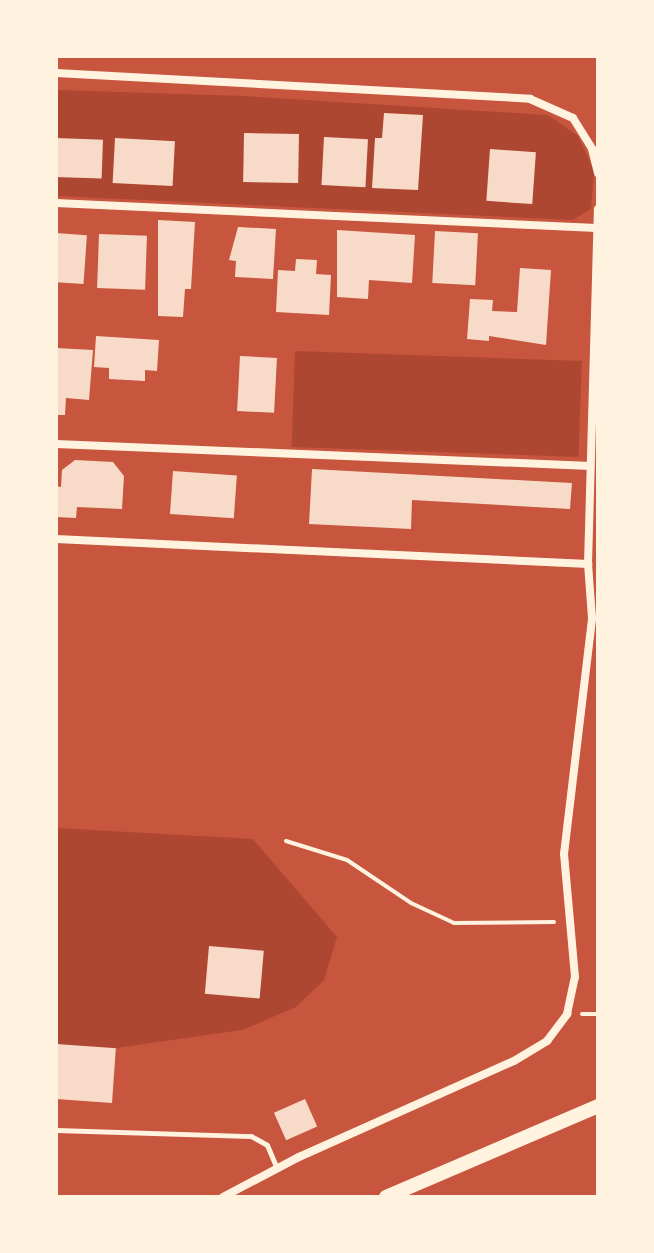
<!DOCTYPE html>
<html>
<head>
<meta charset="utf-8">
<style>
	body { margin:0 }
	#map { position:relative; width:654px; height:1253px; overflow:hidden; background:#c8553d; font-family:"Roboto Serif",serif }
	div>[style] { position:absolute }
	.green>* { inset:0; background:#ae4732; transform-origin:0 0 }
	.building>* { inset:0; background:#f7dbc8; transform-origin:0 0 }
	.path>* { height:4px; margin:-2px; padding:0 2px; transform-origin:2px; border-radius:2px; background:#fff3e0 }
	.service>* { height:5px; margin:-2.5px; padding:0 2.5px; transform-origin:2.5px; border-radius:2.5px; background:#fff3e0 }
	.minor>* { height:8px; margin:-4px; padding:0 4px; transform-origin:4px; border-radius:4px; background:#fff3e0 }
	.secondary>* { height:14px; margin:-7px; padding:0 7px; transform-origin:7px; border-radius:7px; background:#fff3e0 }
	span { translate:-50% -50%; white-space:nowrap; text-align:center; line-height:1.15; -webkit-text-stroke:6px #fff3e0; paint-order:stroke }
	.frame { position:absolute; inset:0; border:58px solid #fff3e0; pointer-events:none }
</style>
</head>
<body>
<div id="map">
	<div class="green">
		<div style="clip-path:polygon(56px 90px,244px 96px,548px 115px,578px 136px,586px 153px,594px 172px,591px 209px,573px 220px,56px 196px)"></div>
		<div style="left:295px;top:351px;width:287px;height:96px;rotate:2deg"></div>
		<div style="clip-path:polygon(56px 828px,253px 839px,337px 937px,324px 980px,296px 1007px,242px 1030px,116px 1048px,56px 1044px)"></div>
	</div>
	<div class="building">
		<div style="clip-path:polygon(384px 113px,423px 115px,418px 190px,372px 188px,375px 138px,382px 138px)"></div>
		<div style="left:244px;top:133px;width:55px;height:49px;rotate:1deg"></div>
		<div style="left:324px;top:137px;width:44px;height:48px;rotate:3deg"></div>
		<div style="left:56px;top:138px;width:47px;height:39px;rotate:2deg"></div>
		<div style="left:115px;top:138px;width:60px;height:45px;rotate:3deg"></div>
		<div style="left:490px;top:149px;width:46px;height:52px;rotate:4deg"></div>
		<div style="clip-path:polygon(158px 220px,195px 222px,191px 289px,185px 289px,183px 317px,158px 316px)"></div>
		<div style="clip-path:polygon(238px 227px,276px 229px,273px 279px,235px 277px,236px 261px,229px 260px)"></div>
		<div style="clip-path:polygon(337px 230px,415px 235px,412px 283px,369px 280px,368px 299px,337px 297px)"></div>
		<div style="left:435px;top:231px;width:43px;height:52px;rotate:3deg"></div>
		<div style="left:56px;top:233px;width:31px;height:49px;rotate:4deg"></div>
		<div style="left:99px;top:234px;width:48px;height:54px;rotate:2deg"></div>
		<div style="clip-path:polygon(296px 259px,317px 260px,316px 274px,331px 275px,329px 315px,276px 312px,278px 270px,295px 271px)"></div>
		<div style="clip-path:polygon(520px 268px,551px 270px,546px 345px,489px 336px,489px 341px,467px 339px,470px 299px,493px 300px,492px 311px,517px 312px)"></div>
		<div style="clip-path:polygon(96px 336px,159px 340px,157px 371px,145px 370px,145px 381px,109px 379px,109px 368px,94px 367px)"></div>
		<div style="clip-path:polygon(56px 348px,93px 350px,89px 400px,66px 398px,65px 415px,56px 415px)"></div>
		<div style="left:240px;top:356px;width:37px;height:55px;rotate:3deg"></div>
		<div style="clip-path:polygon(75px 460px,113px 462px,124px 476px,122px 509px,77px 507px,76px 518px,56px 517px,56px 486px,61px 487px,62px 470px)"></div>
		<div style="clip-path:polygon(312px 469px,572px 483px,570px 509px,412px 500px,411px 529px,309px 524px)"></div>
		<div style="left:173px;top:471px;width:64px;height:43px;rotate:4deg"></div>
		<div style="left:209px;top:946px;width:55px;height:48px;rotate:5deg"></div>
		<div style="left:56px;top:1044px;width:60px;height:55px;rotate:4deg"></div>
		<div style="left:305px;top:1099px;width:30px;height:34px;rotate:66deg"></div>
	</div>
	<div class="path">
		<div style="left:286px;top:841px;width:64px;rotate:17.3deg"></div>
		<div style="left:347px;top:860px;width:77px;rotate:33.9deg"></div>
		<div style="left:411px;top:903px;width:47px;rotate:24.9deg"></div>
		<div style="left:454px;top:923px;width:100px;rotate:-0.6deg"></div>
		<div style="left:582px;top:1014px;width:16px"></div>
	</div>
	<div class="service">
		<div style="left:56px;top:1130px;width:195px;rotate:1.8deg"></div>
		<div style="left:251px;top:1136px;width:18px;rotate:29deg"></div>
		<div style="left:267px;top:1145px;width:25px;rotate:67deg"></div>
	</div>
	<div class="minor">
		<div style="left:56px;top:73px;width:475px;rotate:3.1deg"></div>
		<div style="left:530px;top:99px;width:47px;rotate:23.8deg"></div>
		<div style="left:573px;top:118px;width:36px;rotate:58deg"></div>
		<div style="left:592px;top:149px;width:25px;rotate:76deg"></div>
		<div style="left:56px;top:203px;width:541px;rotate:2.65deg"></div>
		<div style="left:56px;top:444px;width:535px;rotate:2.35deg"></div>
		<div style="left:56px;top:539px;width:533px;rotate:2.69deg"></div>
		<div style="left:223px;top:1197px;width:86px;rotate:-27.8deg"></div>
		<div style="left:299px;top:1157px;width:235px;rotate:-24.1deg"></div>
		<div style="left:514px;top:1061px;width:39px;rotate:-31deg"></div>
		<div style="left:547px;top:1041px;width:34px;rotate:-53deg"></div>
		<div style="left:567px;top:1014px;width:38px;rotate:-78deg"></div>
		<div style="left:575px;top:977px;width:123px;rotate:-95.1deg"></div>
		<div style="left:564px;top:854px;width:238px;rotate:-83.2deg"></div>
		<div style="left:592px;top:618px;width:54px;rotate:-94.2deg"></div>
		<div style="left:588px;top:564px;width:355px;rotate:-88.4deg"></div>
	</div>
	<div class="secondary">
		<div style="left:386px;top:1197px;width:231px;rotate:-23.2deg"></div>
	</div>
	<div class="frame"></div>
</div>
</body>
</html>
